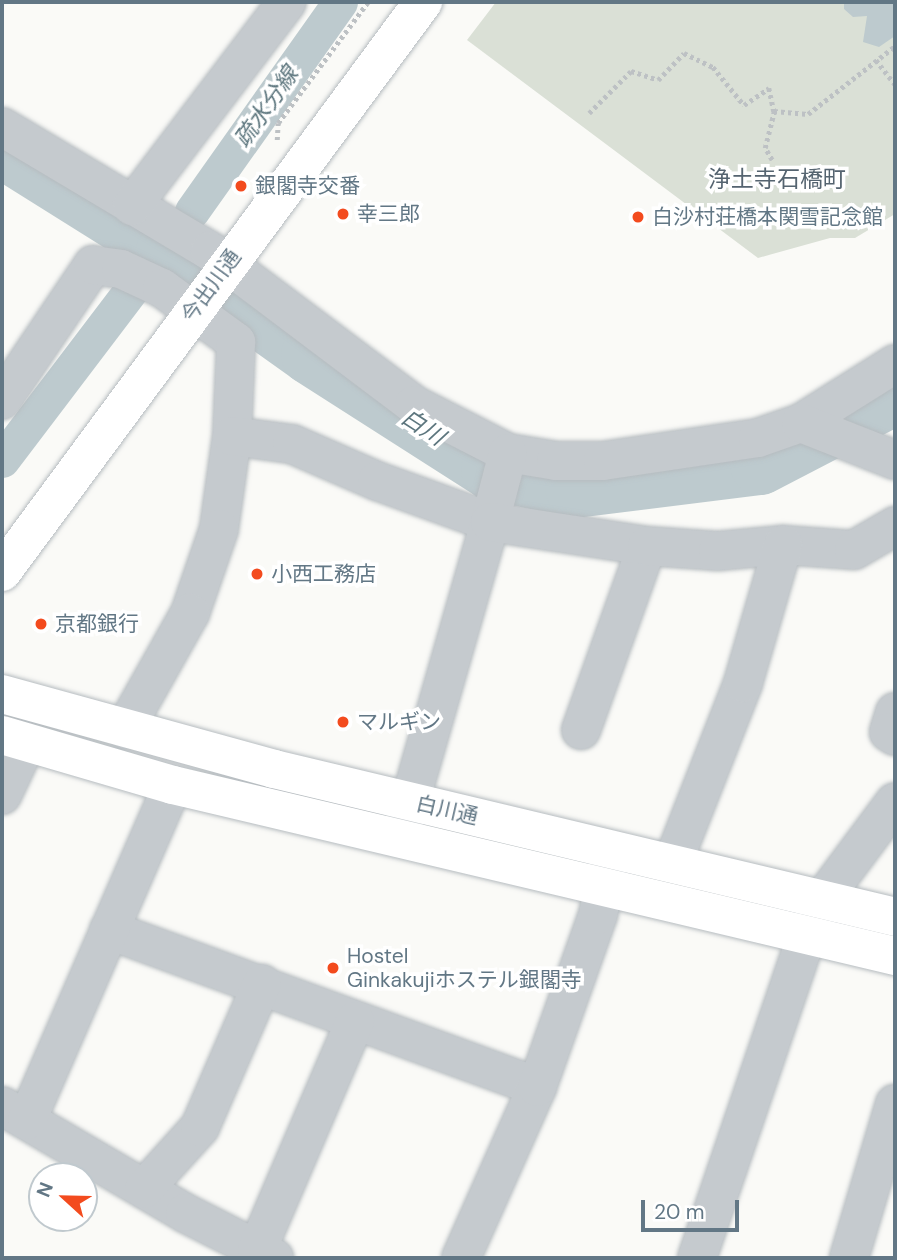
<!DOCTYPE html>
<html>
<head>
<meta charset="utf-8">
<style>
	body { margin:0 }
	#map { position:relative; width:897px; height:1260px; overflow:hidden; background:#fafaf7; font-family:"DM Sans","Noto Sans JP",sans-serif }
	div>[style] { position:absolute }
	.green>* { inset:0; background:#dae0d6 }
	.water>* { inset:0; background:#bdcace }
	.canal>* { height:35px; margin:-17.5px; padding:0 17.5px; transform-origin:17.5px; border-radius:17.5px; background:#bdcace }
	.river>* { height:60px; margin:-30px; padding:0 30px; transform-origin:30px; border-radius:30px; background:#bdcace }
	.path>* { height:4.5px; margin-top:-2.25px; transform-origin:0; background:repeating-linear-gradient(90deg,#bdc1c4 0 3.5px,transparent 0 7px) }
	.roads { filter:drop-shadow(0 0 2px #b6bcc0) drop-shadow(0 0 2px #b6bcc0) }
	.minor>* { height:38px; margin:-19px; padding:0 19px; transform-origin:19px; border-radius:19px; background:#c5cace }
	.major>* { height:38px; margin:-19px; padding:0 19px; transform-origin:19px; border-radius:19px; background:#fff }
	.dots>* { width:19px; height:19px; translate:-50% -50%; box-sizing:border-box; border:4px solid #fff; border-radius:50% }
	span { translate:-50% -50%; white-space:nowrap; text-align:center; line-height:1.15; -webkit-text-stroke:7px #fff; paint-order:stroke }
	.poi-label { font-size:21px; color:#627785 }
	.left { translate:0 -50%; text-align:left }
	.street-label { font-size:21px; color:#627785 }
	.water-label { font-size:23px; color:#5d767e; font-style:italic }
	.neighbourhood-label { font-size:23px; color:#556470 }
	.frame { position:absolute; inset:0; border:4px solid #627785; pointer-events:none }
	.north { position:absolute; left:28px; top:1162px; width:70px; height:70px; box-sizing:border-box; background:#fff; border:2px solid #c0c9ce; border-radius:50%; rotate:292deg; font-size:19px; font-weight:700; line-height:28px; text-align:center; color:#627785 }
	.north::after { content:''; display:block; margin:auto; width:24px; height:32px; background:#f34b1e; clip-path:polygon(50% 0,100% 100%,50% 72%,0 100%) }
	.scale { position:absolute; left:641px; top:1200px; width:98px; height:32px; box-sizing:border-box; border:4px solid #627785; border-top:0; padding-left:9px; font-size:21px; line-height:24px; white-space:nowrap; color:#627785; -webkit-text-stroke:5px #fff; paint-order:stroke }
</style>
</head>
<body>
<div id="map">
	<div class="green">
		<div style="clip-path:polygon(496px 2px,895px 2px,895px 214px,855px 238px,830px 238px,758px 258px,467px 40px)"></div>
	</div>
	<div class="water">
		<div style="clip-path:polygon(844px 2px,895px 2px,895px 36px,879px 47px,863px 42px,867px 16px,853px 17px,844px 9px)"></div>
	</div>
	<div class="canal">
		<div style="left:192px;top:211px;width:256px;rotate:-54.7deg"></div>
		<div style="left:2px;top:460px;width:220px;rotate:-52.8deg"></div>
	</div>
	<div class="river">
		<div style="left:2px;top:148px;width:194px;rotate:32.1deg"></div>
		<div style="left:166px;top:251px;width:178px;rotate:35.6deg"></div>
		<div style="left:311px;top:355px;width:214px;rotate:32.6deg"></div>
		<div style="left:491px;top:470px;width:86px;rotate:12.1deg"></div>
		<div style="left:575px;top:488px;width:186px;rotate:-7.1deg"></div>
		<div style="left:760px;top:465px;width:152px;rotate:-27.4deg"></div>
	</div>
	<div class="path">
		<div style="left:876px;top:60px;width:31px;rotate:52deg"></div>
		<div style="left:589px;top:113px;width:59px;rotate:-45deg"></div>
		<div style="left:631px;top:71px;width:28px;rotate:18deg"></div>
		<div style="left:658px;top:80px;width:37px;rotate:-46deg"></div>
		<div style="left:684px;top:53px;width:32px;rotate:26deg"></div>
		<div style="left:713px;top:67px;width:49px;rotate:50.8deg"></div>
		<div style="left:744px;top:105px;width:30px;rotate:-34deg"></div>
		<div style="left:769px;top:88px;width:24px;rotate:78deg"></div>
		<div style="left:774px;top:111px;width:34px;rotate:5deg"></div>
		<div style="left:808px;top:114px;width:110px;rotate:-38deg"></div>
		<div style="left:277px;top:140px;width:17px;rotate:-87deg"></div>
		<div style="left:278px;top:123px;width:151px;rotate:-53.4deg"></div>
		<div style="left:772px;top:160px;width:14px;rotate:-120deg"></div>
		<div style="left:765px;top:148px;width:38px;rotate:-76deg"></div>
	</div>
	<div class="roads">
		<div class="minor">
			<div style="left:2px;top:127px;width:242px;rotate:30.8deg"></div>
			<div style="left:210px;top:251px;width:256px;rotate:37deg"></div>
			<div style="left:414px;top:405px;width:106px;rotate:27.1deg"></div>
			<div style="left:508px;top:453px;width:49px;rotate:9.5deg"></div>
			<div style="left:556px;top:461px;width:47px"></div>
			<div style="left:603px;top:461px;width:157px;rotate:-8.4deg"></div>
			<div style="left:758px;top:438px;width:46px;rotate:-19.2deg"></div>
			<div style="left:801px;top:423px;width:111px;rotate:-32.1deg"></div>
			<div style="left:132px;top:206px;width:256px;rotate:-52.8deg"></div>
			<div style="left:2px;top:400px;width:163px;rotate:-56deg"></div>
			<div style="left:93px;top:265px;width:28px;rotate:8deg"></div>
			<div style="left:121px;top:269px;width:45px;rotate:24.9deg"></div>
			<div style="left:162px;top:288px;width:92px;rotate:36.1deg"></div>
			<div style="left:236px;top:342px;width:94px;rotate:92.4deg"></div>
			<div style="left:232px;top:436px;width:94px;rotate:98deg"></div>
			<div style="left:219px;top:529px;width:89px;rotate:109deg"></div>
			<div style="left:190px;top:613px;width:133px;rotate:119.3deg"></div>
			<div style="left:801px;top:423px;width:101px;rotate:21.5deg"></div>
			<div style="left:232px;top:436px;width:61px;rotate:7.6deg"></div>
			<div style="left:292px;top:444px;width:93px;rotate:23.5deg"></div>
			<div style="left:377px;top:481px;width:120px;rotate:19.9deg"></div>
			<div style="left:490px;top:522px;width:71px;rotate:-75.4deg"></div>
			<div style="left:895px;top:712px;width:21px;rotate:107deg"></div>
			<div style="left:889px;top:732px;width:7px;rotate:34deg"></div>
			<div style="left:581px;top:730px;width:195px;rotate:-70.3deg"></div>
			<div style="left:2px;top:795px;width:56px;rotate:-64.8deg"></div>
			<div style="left:401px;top:833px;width:323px;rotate:-74deg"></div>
			<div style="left:490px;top:522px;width:159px;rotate:8.7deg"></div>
			<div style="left:647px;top:546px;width:71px;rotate:4deg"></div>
			<div style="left:718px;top:551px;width:65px;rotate:-5.3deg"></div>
			<div style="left:783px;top:545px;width:71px;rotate:4deg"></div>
			<div style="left:854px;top:550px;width:48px;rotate:-30.3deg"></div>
			<div style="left:673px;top:862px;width:192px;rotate:-68.6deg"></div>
			<div style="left:743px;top:683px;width:144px;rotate:-73.8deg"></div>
			<div style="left:109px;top:930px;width:456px;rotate:20.1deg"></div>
			<div style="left:2px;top:1106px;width:212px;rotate:30.3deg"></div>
			<div style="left:185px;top:1213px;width:100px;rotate:26.8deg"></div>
			<div style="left:27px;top:1120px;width:365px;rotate:-66.5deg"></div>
			<div style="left:144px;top:1189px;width:84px;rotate:-47.9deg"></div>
			<div style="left:200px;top:1127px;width:156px;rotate:-66.6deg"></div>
			<div style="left:257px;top:1250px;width:249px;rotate:-66.8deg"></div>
			<div style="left:461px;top:1258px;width:187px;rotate:-66deg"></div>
			<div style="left:537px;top:1087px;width:182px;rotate:-70.5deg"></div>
			<div style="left:598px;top:915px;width:63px;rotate:-79deg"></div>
			<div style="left:697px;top:1258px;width:341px;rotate:-71.2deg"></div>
			<div style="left:807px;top:935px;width:38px;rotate:-67deg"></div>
			<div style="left:822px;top:900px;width:122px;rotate:-53.3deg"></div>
			<div style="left:849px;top:1258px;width:161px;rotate:-73.4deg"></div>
		</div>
		<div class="major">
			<div style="left:2px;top:572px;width:709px;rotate:-53.55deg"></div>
			<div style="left:2px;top:694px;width:282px;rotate:15.4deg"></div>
			<div style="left:274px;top:769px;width:638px;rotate:13.4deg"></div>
			<div style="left:2px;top:735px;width:178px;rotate:16.3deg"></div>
			<div style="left:173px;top:785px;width:742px;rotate:13.32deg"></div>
		</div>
	</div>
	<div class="dots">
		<div style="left:241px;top:186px;background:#f34b1e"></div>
		<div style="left:343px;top:214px;background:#f34b1e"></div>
		<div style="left:638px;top:217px;background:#f34b1e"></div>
		<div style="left:257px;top:574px;background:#f34b1e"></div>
		<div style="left:41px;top:624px;background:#f34b1e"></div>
		<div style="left:343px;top:722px;background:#f34b1e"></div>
		<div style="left:333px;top:968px;background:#f34b1e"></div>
	</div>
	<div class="poi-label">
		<span class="left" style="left:255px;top:186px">銀閣寺交番</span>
		<span class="left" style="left:357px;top:214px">幸三郎</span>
		<span class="left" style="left:652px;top:217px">白沙村荘橋本関雪記念館</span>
		<span class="left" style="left:271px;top:574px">小西工務店</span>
		<span class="left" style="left:55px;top:624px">京都銀行</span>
		<span class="left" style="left:357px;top:722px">マルギン</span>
		<span class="left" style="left:347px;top:968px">Hostel<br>Ginkakujiホステル銀閣寺</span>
	</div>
	<div class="street-label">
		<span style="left:211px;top:286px;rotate:-54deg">今出川通</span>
		<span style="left:447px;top:810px;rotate:13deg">白川通</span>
	</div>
	<div class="water-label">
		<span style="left:266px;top:107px;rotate:-55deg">疏水分線</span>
		<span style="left:423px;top:427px;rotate:33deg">白川</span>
	</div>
	<div class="neighbourhood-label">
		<span style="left:777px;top:179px">浄土寺石橋町</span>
	</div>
	<div class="frame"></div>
	<div class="north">N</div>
	<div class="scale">20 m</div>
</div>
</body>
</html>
